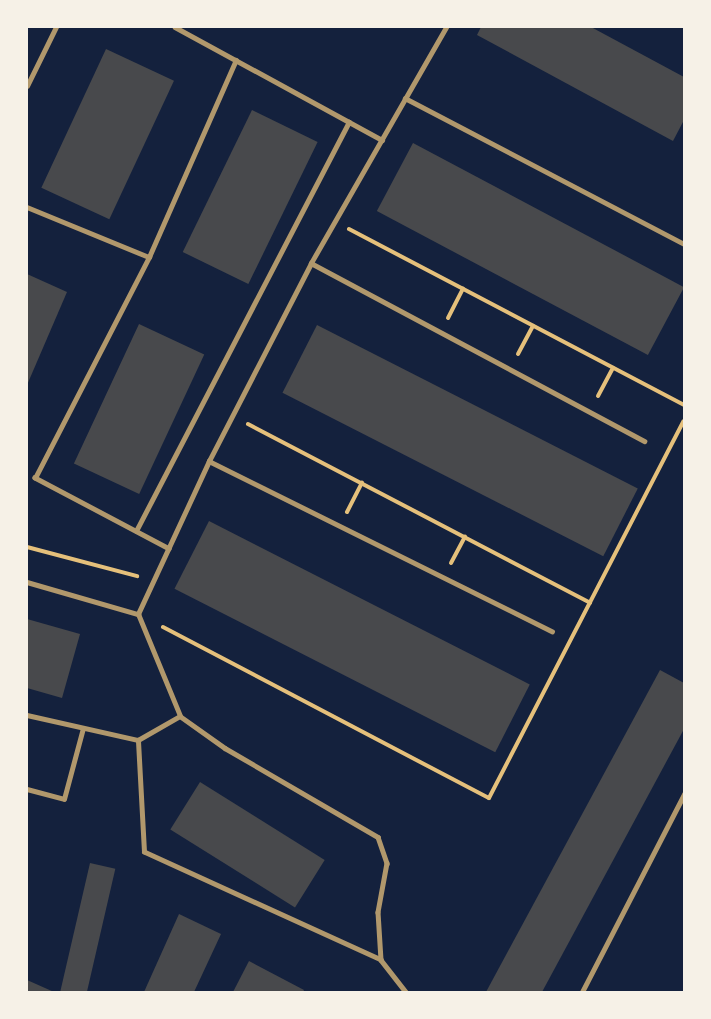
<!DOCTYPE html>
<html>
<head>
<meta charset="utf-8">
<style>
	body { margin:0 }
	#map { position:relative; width:711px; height:1019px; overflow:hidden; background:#14213d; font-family:"PT Sans Narrow",sans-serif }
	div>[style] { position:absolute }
	.building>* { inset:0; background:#48494c; transform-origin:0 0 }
	.path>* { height:4px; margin:-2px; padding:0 2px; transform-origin:2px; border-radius:2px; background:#e5c07b }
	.service>* { height:4.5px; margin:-2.25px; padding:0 2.25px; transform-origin:2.25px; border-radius:2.25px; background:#b1986c }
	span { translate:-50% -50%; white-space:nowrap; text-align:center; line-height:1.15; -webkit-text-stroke:4.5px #f6f1e7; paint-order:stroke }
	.frame { position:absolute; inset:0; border:28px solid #f6f1e7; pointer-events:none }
</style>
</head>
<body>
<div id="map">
	<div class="building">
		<div style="clip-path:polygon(481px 27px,591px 27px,684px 77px,684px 120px,673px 141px,477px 35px)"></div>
		<div style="left:106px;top:49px;width:75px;height:153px;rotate:25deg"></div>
		<div style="left:252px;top:110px;width:73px;height:158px;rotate:26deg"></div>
		<div style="left:413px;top:143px;width:307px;height:77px;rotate:28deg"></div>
		<div style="clip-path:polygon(27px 274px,67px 292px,27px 385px)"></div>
		<div style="left:139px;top:324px;width:72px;height:154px;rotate:25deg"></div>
		<div style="left:317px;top:325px;width:360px;height:76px;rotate:27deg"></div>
		<div style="left:209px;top:521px;width:360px;height:76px;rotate:27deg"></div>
		<div style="clip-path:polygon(27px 619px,80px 634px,62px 698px,27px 688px)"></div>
		<div style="clip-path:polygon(660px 670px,684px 683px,684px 729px,542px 992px,486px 992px)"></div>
		<div style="left:200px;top:782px;width:147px;height:56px;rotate:32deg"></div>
		<div style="left:90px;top:863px;width:26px;height:132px;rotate:13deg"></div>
		<div style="clip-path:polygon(179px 914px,221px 934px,194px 992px,144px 992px)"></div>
		<div style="clip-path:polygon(249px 961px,304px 990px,303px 992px,233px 992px)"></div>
		<div style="clip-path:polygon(27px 980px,54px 992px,27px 992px)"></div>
	</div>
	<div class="path">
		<div style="left:349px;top:229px;width:378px;rotate:27.7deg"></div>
		<div style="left:448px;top:318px;width:33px;rotate:-63deg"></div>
		<div style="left:518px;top:354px;width:32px;rotate:-62deg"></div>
		<div style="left:598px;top:396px;width:32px;rotate:-62deg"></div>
		<div style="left:248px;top:424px;width:386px;rotate:27.6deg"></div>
		<div style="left:347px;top:512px;width:33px;rotate:-63deg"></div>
		<div style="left:27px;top:547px;width:114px;rotate:14.8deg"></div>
		<div style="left:451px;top:563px;width:30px;rotate:-62deg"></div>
		<div style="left:163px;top:627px;width:368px;rotate:27.7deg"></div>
		<div style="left:489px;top:798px;width:424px;rotate:-62.7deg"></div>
	</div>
	<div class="service">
		<div style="left:175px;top:27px;width:236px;rotate:28.6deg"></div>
		<div style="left:27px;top:86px;width:66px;rotate:-63.8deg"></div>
		<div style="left:405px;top:98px;width:315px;rotate:27.6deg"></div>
		<div style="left:27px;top:207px;width:132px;rotate:22.3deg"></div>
		<div style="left:311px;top:263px;width:378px;rotate:28.1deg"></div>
		<div style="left:209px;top:461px;width:383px;rotate:26.4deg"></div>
		<div style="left:136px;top:531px;width:461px;rotate:-62.5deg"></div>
		<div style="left:169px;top:549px;width:152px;rotate:-152.1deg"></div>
		<div style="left:35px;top:478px;width:249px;rotate:-62.7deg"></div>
		<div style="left:149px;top:257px;width:215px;rotate:-66.2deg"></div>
		<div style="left:27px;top:582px;width:116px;rotate:16.1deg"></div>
		<div style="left:27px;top:715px;width:114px;rotate:12.7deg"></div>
		<div style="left:180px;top:716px;width:55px;rotate:35.4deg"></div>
		<div style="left:225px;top:748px;width:177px;rotate:30.2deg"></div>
		<div style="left:378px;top:837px;width:28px;rotate:71deg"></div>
		<div style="left:387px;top:863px;width:50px;rotate:100.4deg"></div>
		<div style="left:378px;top:912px;width:48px;rotate:86.4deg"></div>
		<div style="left:381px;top:960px;width:41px;rotate:52deg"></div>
		<div style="left:27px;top:789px;width:38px;rotate:15deg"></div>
		<div style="left:64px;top:799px;width:73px;rotate:-75deg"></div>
		<div style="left:381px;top:960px;width:260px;rotate:-155.5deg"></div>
		<div style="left:144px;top:852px;width:112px;rotate:-93.1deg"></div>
		<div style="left:138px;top:740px;width:48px;rotate:-29.7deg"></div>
		<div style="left:180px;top:716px;width:110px;rotate:-112.4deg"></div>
		<div style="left:138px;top:614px;width:169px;rotate:-65.1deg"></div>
		<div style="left:209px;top:461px;width:223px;rotate:-62.7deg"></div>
		<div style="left:311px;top:263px;width:272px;rotate:-60.2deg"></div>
		<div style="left:582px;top:992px;width:223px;rotate:-62.7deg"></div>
	</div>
	<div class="frame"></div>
</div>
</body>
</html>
